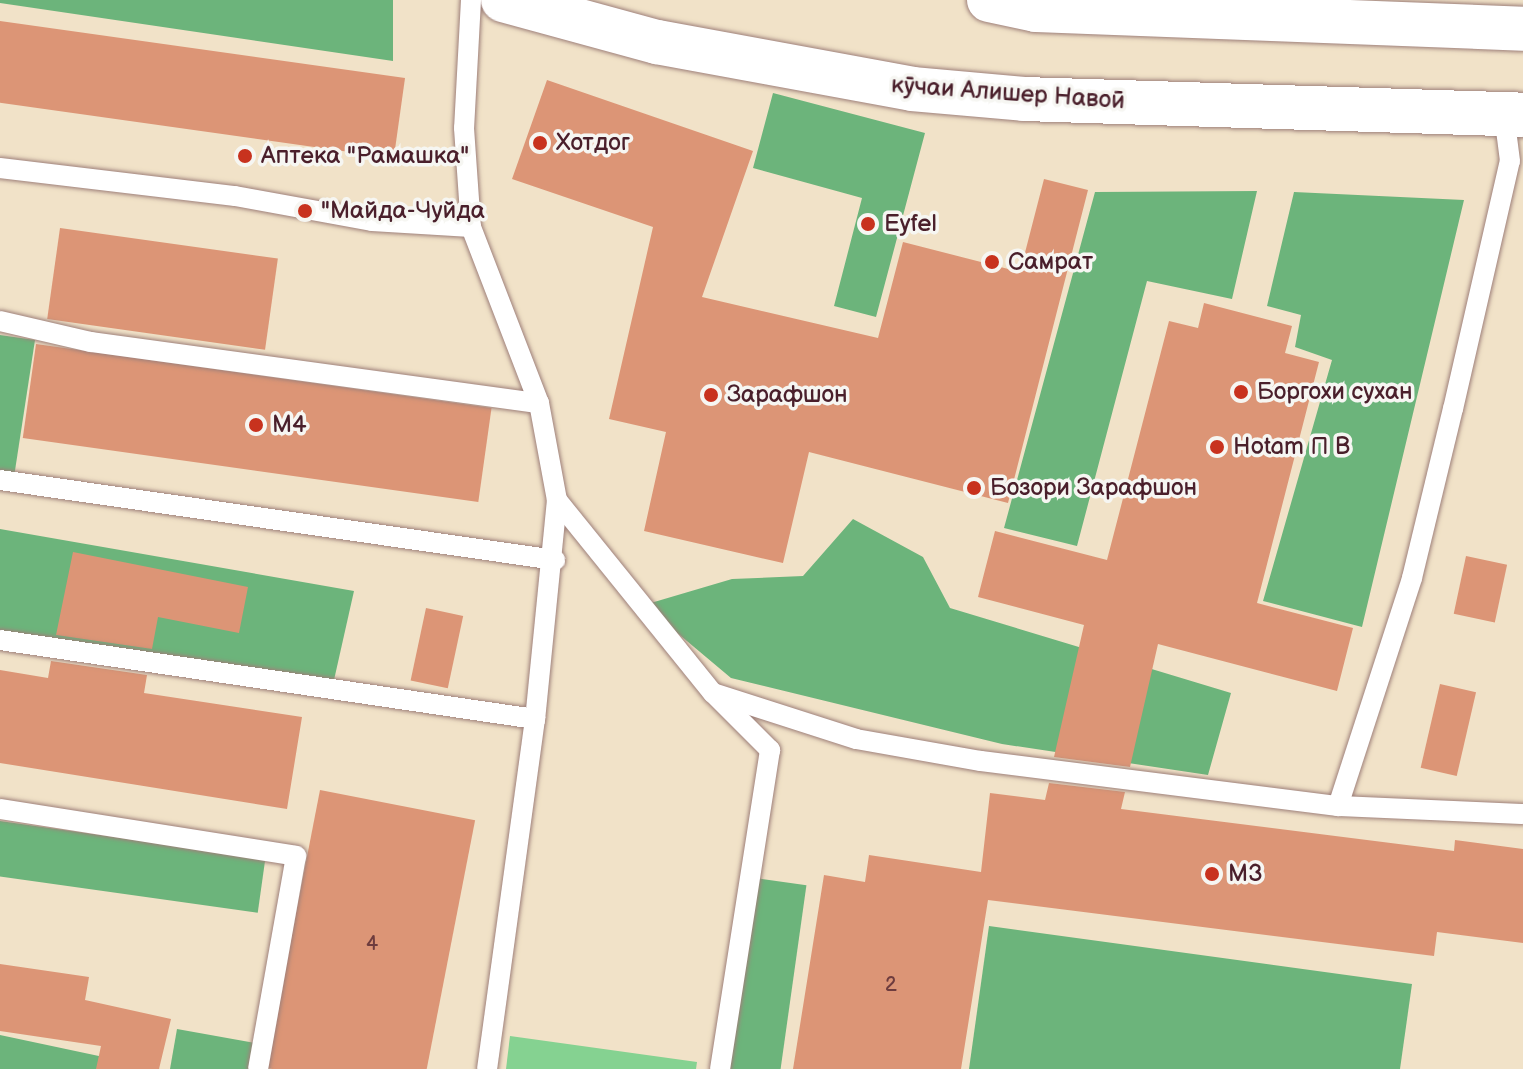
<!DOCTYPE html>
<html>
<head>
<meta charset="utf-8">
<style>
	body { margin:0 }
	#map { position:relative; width:1523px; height:1069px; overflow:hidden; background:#f1e2c8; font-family:"Balsamiq Sans",sans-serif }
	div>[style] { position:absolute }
	.green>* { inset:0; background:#85d291 }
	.forest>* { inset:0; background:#6cb47b; transform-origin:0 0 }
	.building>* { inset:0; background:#dc9576; transform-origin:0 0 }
	.roads { filter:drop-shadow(0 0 2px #9e807a) drop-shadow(0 0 2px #9e807a) }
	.service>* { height:20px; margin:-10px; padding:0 10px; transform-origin:10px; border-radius:10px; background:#fff }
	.tertiary>* { height:44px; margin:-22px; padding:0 22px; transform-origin:22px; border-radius:22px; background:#fff }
	.dots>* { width:22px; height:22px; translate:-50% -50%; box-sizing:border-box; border:4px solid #f6f6f2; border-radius:50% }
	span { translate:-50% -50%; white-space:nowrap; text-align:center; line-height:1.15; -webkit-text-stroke:7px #f6f6f2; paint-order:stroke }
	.number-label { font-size:20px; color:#6e3c3e }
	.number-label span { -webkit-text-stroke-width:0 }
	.street-label { font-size:24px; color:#4a1f2b }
	.poi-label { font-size:24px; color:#4a1f2b }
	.left { translate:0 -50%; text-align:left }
</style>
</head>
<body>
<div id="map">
	<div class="green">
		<div style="clip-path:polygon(510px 1036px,697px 1062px,696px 1069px,506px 1069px)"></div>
	</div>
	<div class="forest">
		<div style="clip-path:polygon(0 0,393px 0,393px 61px,0 3px)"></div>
		<div style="clip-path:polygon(773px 93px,925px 133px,876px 317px,834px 306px,862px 198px,753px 168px)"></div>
		<div style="clip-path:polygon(1257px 191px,1232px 299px,1147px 281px,1077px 546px,1004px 528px,1095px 192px)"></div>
		<div style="clip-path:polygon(1294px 192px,1464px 200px,1362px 627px,1263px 601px,1332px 360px,1295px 347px,1301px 315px,1267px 306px)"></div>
		<div style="clip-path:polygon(0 335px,35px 340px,14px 477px,0 475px)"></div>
		<div style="clip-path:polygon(853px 519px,923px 557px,950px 608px,1231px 693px,1208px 775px,1002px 744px,731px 678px,644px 605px,732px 579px,803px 576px)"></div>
		<div style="clip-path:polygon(0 529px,354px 591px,334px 680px,305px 695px,0 647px)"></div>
		<div style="left:0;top:821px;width:268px;height:55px;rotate:8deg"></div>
		<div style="left:748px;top:877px;width:59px;height:194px;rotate:8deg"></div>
		<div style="clip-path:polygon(989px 926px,1412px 984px,1400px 1069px,969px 1069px)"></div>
		<div style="clip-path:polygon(177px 1029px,255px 1043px,250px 1069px,170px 1069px)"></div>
		<div style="clip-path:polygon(0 1035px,160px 1069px,0 1069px)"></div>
	</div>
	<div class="building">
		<div style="left:0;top:21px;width:409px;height:81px;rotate:8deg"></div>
		<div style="clip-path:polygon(547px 80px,753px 151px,702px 297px,878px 338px,903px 242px,1020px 272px,1044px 179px,1088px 190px,1008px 503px,809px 452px,783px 563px,644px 531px,666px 432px,609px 419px,653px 227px,512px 179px)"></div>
		<div style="left:60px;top:228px;width:220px;height:92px;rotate:8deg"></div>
		<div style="clip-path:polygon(1204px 303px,1292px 326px,1285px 353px,1319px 362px,1257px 603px,1353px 628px,1337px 691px,1158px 644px,1130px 767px,1054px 757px,1084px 625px,978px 597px,995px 531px,1107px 560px,1169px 321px,1198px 328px)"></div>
		<div style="left:36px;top:344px;width:460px;height:95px;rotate:8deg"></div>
		<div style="clip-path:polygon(73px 552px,248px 587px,239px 633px,158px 617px,152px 649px,56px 635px)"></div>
		<div style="left:1466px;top:556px;width:42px;height:59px;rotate:12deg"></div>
		<div style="left:426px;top:608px;width:38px;height:74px;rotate:12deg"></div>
		<div style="clip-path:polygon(51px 661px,147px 675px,144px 693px,302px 717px,287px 809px,0 763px,0 670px,48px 678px)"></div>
		<div style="left:1440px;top:684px;width:37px;height:86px;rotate:13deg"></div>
		<div style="clip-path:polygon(1049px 783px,1125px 792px,1121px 809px,1454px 851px,1455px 840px,1523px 849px,1523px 943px,1437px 932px,1434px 956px,988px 900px,961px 1069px,793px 1069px,824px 875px,865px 882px,869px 855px,981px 872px,990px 793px,1045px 800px)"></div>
		<div style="left:320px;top:790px;width:158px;height:283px;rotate:11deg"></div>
		<div style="clip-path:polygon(0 964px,89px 977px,85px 1000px,171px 1019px,159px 1069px,96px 1069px,101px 1046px,0 1031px)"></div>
	</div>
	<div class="roads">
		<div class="service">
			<div style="left:471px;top:0;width:128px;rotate:93.1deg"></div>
			<div style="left:464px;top:128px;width:99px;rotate:86deg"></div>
			<div style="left:471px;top:227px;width:189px;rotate:68.9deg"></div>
			<div style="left:539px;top:403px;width:99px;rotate:79.5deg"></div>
			<div style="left:557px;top:500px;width:220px;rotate:95.7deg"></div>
			<div style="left:535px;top:719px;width:353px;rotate:97.8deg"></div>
			<div style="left:0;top:168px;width:237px;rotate:6.8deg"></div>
			<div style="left:235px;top:196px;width:139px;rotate:10.3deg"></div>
			<div style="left:372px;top:221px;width:99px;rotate:3.5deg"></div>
			<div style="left:0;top:321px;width:93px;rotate:13deg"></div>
			<div style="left:91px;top:342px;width:452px;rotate:7.8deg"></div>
			<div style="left:0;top:480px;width:561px;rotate:8.2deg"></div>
			<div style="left:557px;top:500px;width:248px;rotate:51.1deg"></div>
			<div style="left:713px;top:693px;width:81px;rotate:45deg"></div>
			<div style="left:770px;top:750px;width:323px;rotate:98.9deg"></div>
			<div style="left:0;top:640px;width:541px;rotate:8.4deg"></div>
			<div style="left:713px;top:693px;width:150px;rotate:17.8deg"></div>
			<div style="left:856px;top:739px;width:127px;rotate:10deg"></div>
			<div style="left:981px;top:761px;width:360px;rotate:7.2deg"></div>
			<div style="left:1338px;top:806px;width:185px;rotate:2.5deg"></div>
			<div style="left:1338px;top:806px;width:240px;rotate:-72deg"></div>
			<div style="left:1412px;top:578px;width:174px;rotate:-76.4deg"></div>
			<div style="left:1453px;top:409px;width:254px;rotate:-77.1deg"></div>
			<div style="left:1510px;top:161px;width:47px;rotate:-97.3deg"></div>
			<div style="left:0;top:809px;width:300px;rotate:9deg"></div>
			<div style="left:296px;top:856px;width:216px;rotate:100.1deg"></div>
		</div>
		<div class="tertiary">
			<div style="left:503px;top:0;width:160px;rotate:15.3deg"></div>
			<div style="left:657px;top:42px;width:259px;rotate:10.4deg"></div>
			<div style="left:912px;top:89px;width:112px;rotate:5.1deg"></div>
			<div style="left:1024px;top:99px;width:499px;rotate:1.8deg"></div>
			<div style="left:989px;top:0;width:48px;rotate:12deg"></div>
			<div style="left:1036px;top:10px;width:487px;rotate:2.2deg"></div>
		</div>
	</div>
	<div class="dots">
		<div style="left:540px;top:143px;background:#c8321e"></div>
		<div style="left:245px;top:156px;background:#c8321e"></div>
		<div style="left:305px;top:211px;background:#c8321e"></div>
		<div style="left:868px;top:224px;background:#c8321e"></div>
		<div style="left:992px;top:262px;background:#c8321e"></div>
		<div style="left:1241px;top:392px;background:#c8321e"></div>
		<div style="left:711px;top:395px;background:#c8321e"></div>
		<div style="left:256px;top:425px;background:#c8321e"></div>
		<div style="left:1217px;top:447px;background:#c8321e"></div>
		<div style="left:974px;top:488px;background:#c8321e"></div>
		<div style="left:1212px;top:874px;background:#c8321e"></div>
	</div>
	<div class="number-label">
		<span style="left:372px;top:944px">4</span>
		<span style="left:891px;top:985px">2</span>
	</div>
	<div class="street-label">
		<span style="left:1008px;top:93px;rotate:4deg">кӯчаи Алишер Навоӣ</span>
	</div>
	<div class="poi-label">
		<span class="left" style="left:556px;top:143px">Хотдог</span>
		<span class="left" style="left:261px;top:156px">Аптека "Рамашка"</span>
		<span class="left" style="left:321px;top:211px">"Майда-Чуйда</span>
		<span class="left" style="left:884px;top:224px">Eyfel</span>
		<span class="left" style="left:1008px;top:262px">Самрат</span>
		<span class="left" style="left:1257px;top:392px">Боргохи сухан</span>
		<span class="left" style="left:727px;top:395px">Зарафшон</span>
		<span class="left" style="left:272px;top:425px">М4</span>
		<span class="left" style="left:1233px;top:447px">Hotam П В</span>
		<span class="left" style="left:990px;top:488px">Бозори Зарафшон</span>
		<span class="left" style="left:1228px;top:874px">М3</span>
	</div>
</div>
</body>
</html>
